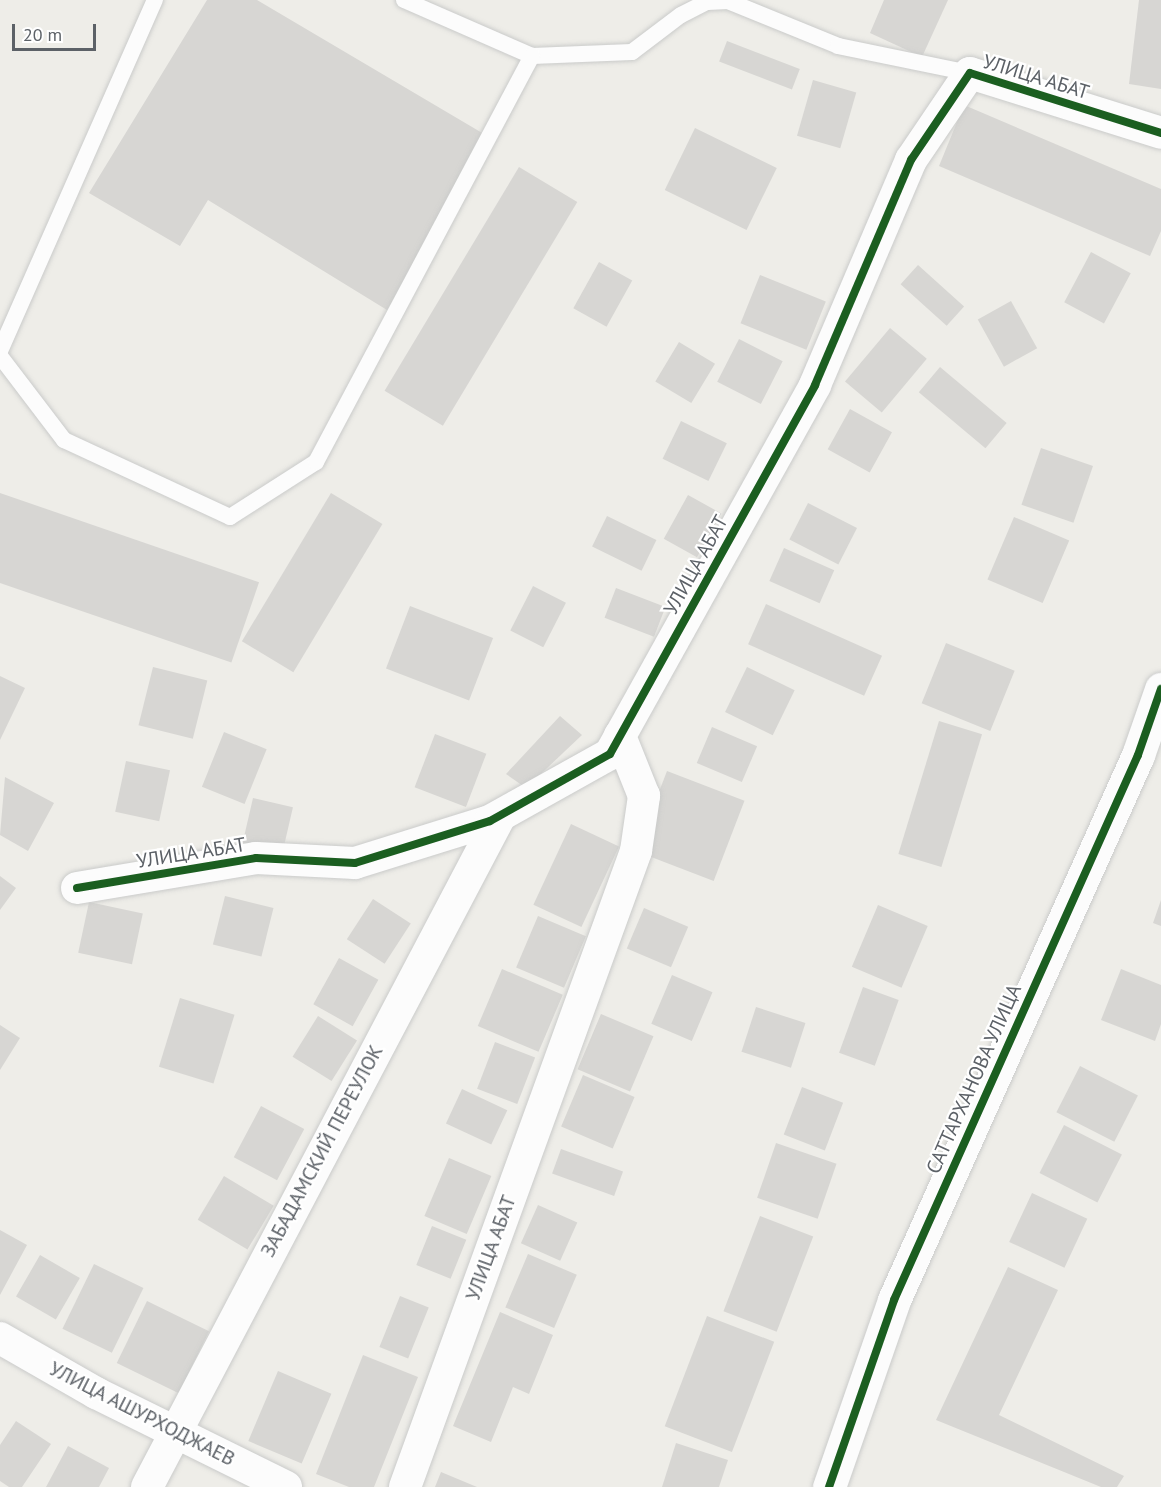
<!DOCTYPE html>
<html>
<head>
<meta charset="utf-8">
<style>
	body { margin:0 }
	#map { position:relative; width:1161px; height:1487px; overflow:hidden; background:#eeede8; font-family:"PT Sans",sans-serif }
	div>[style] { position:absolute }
	.building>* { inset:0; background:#d7d6d3; transform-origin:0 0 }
	.roads { filter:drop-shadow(0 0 2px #cacbca) drop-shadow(0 0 2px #cacbca) }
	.lane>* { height:16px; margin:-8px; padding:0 8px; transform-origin:8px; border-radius:8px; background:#fcfcfc }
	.street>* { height:32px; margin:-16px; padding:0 16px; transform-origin:16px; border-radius:16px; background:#fcfcfc }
	.secondary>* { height:33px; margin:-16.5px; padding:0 16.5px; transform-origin:16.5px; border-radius:16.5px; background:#fcfcfc }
	.cycleway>* { height:8px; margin:-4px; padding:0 4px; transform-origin:4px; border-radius:4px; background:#1b5e20 }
	span { translate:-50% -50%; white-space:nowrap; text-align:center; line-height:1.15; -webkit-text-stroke:4.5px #fff; paint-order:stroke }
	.street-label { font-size:20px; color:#5c6167 }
	.scale { position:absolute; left:12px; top:24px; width:84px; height:27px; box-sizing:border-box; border:3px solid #5c6167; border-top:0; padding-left:8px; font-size:18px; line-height:21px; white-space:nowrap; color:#5c6167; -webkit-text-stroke:4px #fff; paint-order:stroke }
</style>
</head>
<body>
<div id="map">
	<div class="building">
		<div style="clip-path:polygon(207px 0,257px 0,489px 137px,387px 310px,208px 200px,180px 246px,89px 193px)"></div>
		<div style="clip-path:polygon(884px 0,948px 0,922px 57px,870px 33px)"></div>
		<div style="clip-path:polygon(1139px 0,1161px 0,1161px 89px,1129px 84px)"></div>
		<div style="left:727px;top:41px;width:78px;height:22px;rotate:21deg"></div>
		<div style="left:813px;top:80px;width:45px;height:58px;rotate:16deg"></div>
		<div style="clip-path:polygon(964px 105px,1161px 189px,1161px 231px,1150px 256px,939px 166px)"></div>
		<div style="left:695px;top:128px;width:91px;height:69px;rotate:26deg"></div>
		<div style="left:519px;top:167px;width:68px;height:261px;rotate:31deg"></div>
		<div style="left:1091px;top:252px;width:45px;height:57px;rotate:28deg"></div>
		<div style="left:599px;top:262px;width:38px;height:53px;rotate:29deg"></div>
		<div style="left:918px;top:265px;width:62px;height:26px;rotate:42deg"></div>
		<div style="left:760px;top:275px;width:71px;height:52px;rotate:22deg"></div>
		<div style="left:1011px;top:301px;width:54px;height:38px;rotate:61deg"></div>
		<div style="left:890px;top:328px;width:48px;height:70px;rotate:40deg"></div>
		<div style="left:739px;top:339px;width:49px;height:48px;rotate:27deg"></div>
		<div style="left:679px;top:342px;width:42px;height:46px;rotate:31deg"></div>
		<div style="left:940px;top:367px;width:87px;height:33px;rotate:40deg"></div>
		<div style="left:850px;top:409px;width:48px;height:46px;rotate:29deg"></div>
		<div style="left:681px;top:421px;width:51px;height:42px;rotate:26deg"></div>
		<div style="left:1041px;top:448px;width:55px;height:60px;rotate:19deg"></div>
		<div style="left:0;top:493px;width:274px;height:85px;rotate:19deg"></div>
		<div style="left:331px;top:493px;width:60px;height:173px;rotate:31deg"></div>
		<div style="left:688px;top:495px;width:38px;height:50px;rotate:29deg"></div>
		<div style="left:808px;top:503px;width:55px;height:41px;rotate:27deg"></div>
		<div style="left:607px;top:516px;width:55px;height:34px;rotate:26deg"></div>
		<div style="left:1014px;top:517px;width:60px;height:68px;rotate:23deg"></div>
		<div style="left:784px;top:548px;width:55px;height:36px;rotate:24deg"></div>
		<div style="left:533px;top:586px;width:37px;height:50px;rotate:27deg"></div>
		<div style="left:616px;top:588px;width:53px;height:32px;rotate:21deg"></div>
		<div style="left:766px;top:604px;width:127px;height:44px;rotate:24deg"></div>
		<div style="left:410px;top:606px;width:89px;height:67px;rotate:21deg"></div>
		<div style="left:946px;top:643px;width:74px;height:65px;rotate:22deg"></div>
		<div style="left:153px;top:667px;width:56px;height:60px;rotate:14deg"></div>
		<div style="left:747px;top:667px;width:53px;height:50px;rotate:26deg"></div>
		<div style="clip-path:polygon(0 676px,25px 688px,0 740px)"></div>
		<div style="clip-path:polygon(560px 716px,582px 735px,526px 788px,506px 774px)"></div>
		<div style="left:939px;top:721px;width:45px;height:139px;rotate:17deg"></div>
		<div style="left:712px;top:727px;width:49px;height:39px;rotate:23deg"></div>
		<div style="left:224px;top:732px;width:46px;height:59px;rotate:22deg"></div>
		<div style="left:435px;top:734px;width:55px;height:57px;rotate:21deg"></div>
		<div style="left:126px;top:761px;width:45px;height:52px;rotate:12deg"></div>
		<div style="left:667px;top:771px;width:83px;height:86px;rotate:21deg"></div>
		<div style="clip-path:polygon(5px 777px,54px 803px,28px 851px,0 835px)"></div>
		<div style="left:253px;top:798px;width:41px;height:46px;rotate:13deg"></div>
		<div style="left:571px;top:824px;width:53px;height:89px;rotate:25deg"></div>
		<div style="clip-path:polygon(0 876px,16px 888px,0 910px)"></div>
		<div style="left:225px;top:896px;width:50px;height:50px;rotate:14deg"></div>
		<div style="left:373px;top:899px;width:45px;height:48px;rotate:33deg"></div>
		<div style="clip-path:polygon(1161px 900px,1161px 926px,1153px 923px)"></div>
		<div style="left:89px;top:902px;width:55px;height:52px;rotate:12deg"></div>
		<div style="left:878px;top:905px;width:54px;height:67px;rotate:23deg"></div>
		<div style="left:644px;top:908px;width:48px;height:44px;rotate:23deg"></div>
		<div style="left:538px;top:916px;width:52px;height:56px;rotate:23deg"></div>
		<div style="left:339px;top:958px;width:45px;height:53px;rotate:29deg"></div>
		<div style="left:502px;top:969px;width:66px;height:62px;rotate:23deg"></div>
		<div style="clip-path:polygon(1121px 969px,1161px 985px,1161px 1024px,1155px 1041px,1101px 1020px)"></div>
		<div style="left:672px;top:975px;width:44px;height:53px;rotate:23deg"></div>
		<div style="left:863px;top:987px;width:38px;height:70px;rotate:20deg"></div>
		<div style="left:180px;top:998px;width:57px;height:72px;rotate:17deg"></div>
		<div style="left:756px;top:1007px;width:52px;height:47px;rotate:18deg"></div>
		<div style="left:601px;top:1014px;width:57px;height:60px;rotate:23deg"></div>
		<div style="left:318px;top:1016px;width:46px;height:48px;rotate:32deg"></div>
		<div style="clip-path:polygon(0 1025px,20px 1038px,0 1070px)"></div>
		<div style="left:495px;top:1042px;width:43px;height:50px;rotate:21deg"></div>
		<div style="left:1080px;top:1066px;width:65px;height:52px;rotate:27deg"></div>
		<div style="left:583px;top:1075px;width:56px;height:56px;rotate:23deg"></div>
		<div style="left:802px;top:1087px;width:44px;height:51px;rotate:21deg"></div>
		<div style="left:462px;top:1089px;width:50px;height:38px;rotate:25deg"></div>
		<div style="left:261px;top:1106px;width:49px;height:58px;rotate:28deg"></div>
		<div style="left:1064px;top:1125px;width:65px;height:54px;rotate:27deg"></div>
		<div style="left:776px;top:1143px;width:64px;height:58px;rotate:19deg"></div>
		<div style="left:561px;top:1149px;width:66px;height:26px;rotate:20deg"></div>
		<div style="left:449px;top:1158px;width:46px;height:63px;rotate:23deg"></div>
		<div style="left:224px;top:1176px;width:58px;height:51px;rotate:31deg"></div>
		<div style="left:1032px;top:1193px;width:61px;height:54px;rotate:25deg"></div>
		<div style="left:538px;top:1205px;width:43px;height:42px;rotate:24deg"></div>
		<div style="left:760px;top:1216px;width:57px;height:102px;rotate:21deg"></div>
		<div style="left:432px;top:1226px;width:37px;height:42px;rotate:22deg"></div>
		<div style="clip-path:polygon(0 1230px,27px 1245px,0 1295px)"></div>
		<div style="left:528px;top:1254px;width:53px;height:58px;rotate:23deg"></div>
		<div style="left:40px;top:1255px;width:46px;height:48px;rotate:30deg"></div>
		<div style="left:94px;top:1264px;width:55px;height:72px;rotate:26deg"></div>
		<div style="clip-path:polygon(1008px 1267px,1058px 1290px,999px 1415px,1124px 1476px,1117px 1487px,1101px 1487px,936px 1420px)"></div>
		<div style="left:400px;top:1296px;width:31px;height:55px;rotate:22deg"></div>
		<div style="left:147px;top:1301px;width:69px;height:69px;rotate:26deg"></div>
		<div style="clip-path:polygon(500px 1312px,553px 1335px,529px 1394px,513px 1387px,491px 1442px,453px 1426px)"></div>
		<div style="left:707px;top:1316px;width:72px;height:118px;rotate:21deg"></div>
		<div style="clip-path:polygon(363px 1355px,418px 1377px,374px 1487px,349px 1487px,316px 1474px)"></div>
		<div style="left:278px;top:1371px;width:58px;height:76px;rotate:23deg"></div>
		<div style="clip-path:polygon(16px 1421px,51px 1444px,22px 1487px,9px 1487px,0 1481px,0 1445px)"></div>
		<div style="clip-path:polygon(676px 1443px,728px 1460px,719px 1487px,662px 1487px)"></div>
		<div style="clip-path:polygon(68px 1446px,109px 1468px,99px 1487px,46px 1487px)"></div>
		<div style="clip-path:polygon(441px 1472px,477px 1487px,435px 1487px)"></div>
	</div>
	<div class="roads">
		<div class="lane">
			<div style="left:404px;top:0;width:140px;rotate:23.6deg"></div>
			<div style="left:532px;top:56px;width:100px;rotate:-2.3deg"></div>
			<div style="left:632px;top:52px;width:61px;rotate:-37.1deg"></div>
			<div style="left:681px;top:15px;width:29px;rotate:-27deg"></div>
			<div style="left:707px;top:2px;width:21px;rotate:-3deg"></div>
			<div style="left:728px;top:1px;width:119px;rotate:22.2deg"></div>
			<div style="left:838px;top:46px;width:135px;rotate:11.6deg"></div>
			<div style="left:0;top:351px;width:384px;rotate:-66.2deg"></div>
			<div style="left:0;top:356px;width:106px;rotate:52.7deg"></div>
			<div style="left:64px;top:440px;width:183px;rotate:24.9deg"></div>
			<div style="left:230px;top:517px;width:102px;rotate:-32.6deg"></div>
			<div style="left:316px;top:462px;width:460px;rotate:-62deg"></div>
		</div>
		<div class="street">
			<div style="left:77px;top:888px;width:181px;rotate:-9.5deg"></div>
			<div style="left:256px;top:858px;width:99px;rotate:2.9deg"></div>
			<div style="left:355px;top:863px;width:141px;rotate:-17.3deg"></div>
			<div style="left:490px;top:821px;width:137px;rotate:-29.2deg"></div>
			<div style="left:610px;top:754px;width:422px;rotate:-60.9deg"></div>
			<div style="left:815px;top:385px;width:245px;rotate:-66.9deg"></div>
			<div style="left:911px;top:160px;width:105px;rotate:-55.9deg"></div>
			<div style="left:970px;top:73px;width:200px;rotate:17.4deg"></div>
			<div style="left:0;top:1338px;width:111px;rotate:29.8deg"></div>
			<div style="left:96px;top:1393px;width:212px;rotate:26.3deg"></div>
			<div style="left:147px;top:1487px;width:758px;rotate:-62.25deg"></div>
			<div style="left:405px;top:1487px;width:677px;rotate:-70.04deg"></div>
			<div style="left:636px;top:851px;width:56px;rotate:-81.7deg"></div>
			<div style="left:644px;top:796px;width:65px;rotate:-111.8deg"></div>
		</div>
		<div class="secondary">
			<div style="left:829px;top:1487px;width:198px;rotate:-70.8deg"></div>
			<div style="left:894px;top:1300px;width:597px;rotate:-65.88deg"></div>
			<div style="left:1138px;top:755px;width:70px;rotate:-70.8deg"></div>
		</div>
	</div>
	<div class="cycleway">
		<div style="left:77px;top:888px;width:181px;rotate:-9.5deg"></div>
		<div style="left:256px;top:858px;width:99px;rotate:2.9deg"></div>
		<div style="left:355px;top:863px;width:141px;rotate:-17.3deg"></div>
		<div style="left:490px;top:821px;width:137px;rotate:-29.2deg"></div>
		<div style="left:610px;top:754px;width:422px;rotate:-60.9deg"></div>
		<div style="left:815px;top:385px;width:245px;rotate:-66.9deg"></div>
		<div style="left:911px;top:160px;width:105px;rotate:-55.9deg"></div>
		<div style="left:970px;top:73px;width:200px;rotate:17.4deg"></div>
		<div style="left:829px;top:1487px;width:198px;rotate:-70.8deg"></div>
		<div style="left:894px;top:1300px;width:597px;rotate:-65.88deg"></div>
		<div style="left:1138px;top:755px;width:70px;rotate:-70.8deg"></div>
	</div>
	<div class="street-label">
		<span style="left:1036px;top:77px;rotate:17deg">УЛИЦА АБАТ</span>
		<span style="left:696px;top:565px;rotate:-61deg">УЛИЦА АБАТ</span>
		<span style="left:191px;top:853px;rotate:-9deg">УЛИЦА АБАТ</span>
		<span style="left:974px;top:1079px;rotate:-66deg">САТТАРХАНОВА УЛИЦА</span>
		<span style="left:322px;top:1151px;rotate:-62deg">ЗАБАДАМСКИЙ ПЕРЕУЛОК</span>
		<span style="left:491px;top:1248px;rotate:-70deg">УЛИЦА АБАТ</span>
		<span style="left:142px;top:1414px;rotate:27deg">УЛИЦА АШУРХОДЖАЕВ</span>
	</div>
	<div class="scale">20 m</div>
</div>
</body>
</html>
